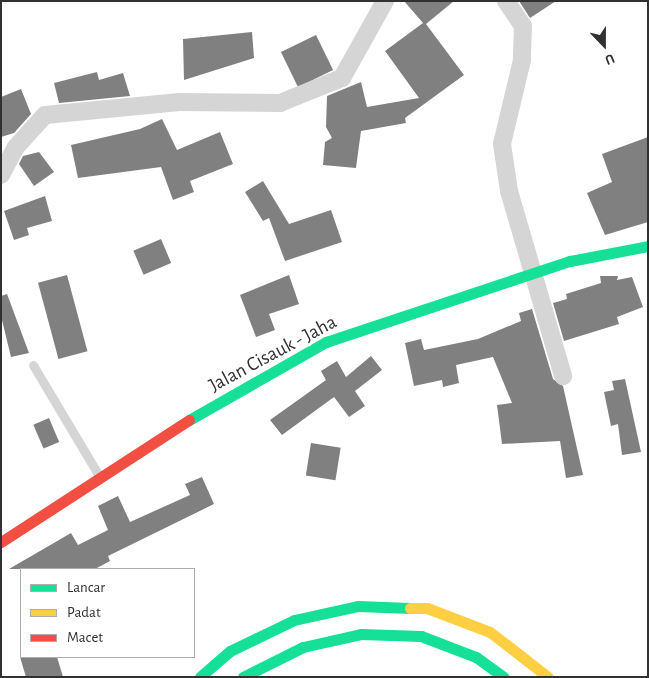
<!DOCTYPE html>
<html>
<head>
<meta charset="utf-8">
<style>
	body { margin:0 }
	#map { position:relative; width:649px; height:678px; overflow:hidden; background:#fff; font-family:"Alegreya Sans",sans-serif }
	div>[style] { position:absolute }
	.building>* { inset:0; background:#808080; transform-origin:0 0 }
	.lane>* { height:9px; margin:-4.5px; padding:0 4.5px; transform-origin:4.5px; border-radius:4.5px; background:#d5d5d5 }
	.street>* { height:18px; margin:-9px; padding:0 9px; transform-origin:9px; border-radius:9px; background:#d5d5d5 }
	.fast>* { height:11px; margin:-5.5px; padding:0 5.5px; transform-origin:5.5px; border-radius:5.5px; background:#16e098 }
	.slow>* { height:11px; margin:-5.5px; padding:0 5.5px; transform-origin:5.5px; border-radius:5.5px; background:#ffcf43 }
	.jam>* { height:11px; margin:-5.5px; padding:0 5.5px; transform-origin:5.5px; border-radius:5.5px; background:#f24e42 }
	span { translate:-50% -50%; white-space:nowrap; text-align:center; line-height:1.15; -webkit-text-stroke:5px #fff; paint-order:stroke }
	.street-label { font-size:20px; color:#313131 }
	.frame { position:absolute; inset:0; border:2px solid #313131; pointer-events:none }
	.legend { position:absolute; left:20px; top:568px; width:175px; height:90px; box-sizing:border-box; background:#fff; border:1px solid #adadad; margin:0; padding:6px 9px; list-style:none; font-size:15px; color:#313131 }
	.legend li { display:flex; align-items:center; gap:10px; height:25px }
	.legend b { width:25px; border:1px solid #adadad }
	.north { position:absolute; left:579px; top:20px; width:50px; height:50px; -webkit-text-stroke:4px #fff; paint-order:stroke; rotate:158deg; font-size:14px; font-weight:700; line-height:20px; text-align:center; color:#313131 }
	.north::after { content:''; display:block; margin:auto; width:18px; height:22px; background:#313131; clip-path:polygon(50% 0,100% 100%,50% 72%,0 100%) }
</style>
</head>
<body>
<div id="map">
	<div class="building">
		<div style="clip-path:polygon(404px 1px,454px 1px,426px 24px,464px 75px,405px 118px,406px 123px,361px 131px,356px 168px,323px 165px,325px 142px,332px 138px,326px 127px,327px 96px,361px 82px,367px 107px,419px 98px,385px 51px,423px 23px)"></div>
		<div style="clip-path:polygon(519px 1px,556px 1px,530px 18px)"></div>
		<div style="clip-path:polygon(252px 32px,254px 58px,184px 80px,183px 39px)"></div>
		<div style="left:316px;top:35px;width:39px;height:39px;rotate:64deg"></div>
		<div style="clip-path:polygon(97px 72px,99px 80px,123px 73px,130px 96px,59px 103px,54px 83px)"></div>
		<div style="clip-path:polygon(21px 89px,31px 114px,14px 133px,1px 137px,1px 97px)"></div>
		<div style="clip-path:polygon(162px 119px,177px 150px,220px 132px,233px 164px,190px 181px,194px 192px,173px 200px,161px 167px,78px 178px,71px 145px,140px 129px)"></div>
		<div style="clip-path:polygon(648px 137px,648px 222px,605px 235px,587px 193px,612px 182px,602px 154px)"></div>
		<div style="clip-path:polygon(39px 152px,54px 172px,34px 186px,19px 164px,23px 156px)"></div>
		<div style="clip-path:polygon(263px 181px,289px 224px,331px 210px,342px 242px,285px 261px,269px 218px,263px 221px,245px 192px)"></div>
		<div style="clip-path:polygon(45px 196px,52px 221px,27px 228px,29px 235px,14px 240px,4px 211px)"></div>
		<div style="left:161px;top:239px;width:26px;height:30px;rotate:67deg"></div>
		<div style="left:67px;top:275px;width:79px;height:30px;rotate:75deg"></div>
		<div style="clip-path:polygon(289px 275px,299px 304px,269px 314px,275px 330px,256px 337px,240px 295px)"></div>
		<div style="clip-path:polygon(600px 276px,618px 276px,617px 280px,632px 277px,643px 307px,617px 317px,619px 324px,564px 341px,553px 303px,567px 299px,566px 294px,601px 283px)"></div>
		<div style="clip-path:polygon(7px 294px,29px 353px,11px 357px,1px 316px,1px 296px)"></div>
		<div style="clip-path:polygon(532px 309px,553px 379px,563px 386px,583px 475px,566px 478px,560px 441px,502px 444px,497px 405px,512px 403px,493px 357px,456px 365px,459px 383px,443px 387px,442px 380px,414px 386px,405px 343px,421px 339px,424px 350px,478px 339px,521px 321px,519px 313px)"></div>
		<div style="clip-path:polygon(371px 356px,382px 370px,355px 391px,365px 406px,349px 417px,334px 397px,282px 435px,270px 420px,326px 380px,321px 371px,337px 361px,346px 377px)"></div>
		<div style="clip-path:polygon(625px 379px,641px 452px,622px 455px,618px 424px,611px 426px,604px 392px,614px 390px,612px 381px)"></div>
		<div style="left:49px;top:418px;width:26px;height:17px;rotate:67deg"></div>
		<div style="left:311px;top:443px;width:30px;height:33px;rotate:9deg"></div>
		<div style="clip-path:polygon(202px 477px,214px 504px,108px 556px,110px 561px,95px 569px,9px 569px,71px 533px,78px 545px,108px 530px,98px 506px,118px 496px,130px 522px,190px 495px,185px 484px)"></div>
		<div style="clip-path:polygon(20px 657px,57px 657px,63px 677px,26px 677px)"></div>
	</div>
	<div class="lane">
		<div style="left:33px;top:365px;width:127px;rotate:59.2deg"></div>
	</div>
	<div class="street">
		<div style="left:506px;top:1px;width:30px;rotate:56deg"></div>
		<div style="left:523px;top:26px;width:34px;rotate:92deg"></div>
		<div style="left:522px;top:60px;width:86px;rotate:103.4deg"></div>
		<div style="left:502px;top:144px;width:48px;rotate:81.5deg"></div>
		<div style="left:509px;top:191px;width:193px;rotate:73.7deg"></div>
		<div style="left:1px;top:175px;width:32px;rotate:-62deg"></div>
		<div style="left:16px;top:147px;width:43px;rotate:-47.8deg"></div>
		<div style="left:45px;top:115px;width:135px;rotate:-5.5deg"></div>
		<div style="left:179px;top:102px;width:101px;rotate:0.6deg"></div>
		<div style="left:280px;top:103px;width:67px;rotate:-22deg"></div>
		<div style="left:342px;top:78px;width:88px;rotate:-60.8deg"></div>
	</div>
	<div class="fast">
		<div style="left:189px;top:420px;width:158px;rotate:-29.7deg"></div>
		<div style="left:326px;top:342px;width:257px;rotate:-18.4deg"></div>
		<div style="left:570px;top:261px;width:79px;rotate:-10.9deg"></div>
		<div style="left:200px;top:677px;width:40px;rotate:-41deg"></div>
		<div style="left:230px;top:651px;width:71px;rotate:-25.8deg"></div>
		<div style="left:294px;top:620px;width:66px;rotate:-12.3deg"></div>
		<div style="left:358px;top:606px;width:52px;rotate:2.2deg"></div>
		<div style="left:243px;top:677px;width:67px;rotate:-26.6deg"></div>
		<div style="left:303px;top:647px;width:59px;rotate:-12.6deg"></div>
		<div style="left:361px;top:634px;width:60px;rotate:1.9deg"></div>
		<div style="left:421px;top:636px;width:59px;rotate:20.9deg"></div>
		<div style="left:476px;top:657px;width:34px;rotate:36deg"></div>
	</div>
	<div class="slow">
		<div style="left:410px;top:608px;width:17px"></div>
		<div style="left:427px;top:608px;width:67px;rotate:20.9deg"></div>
		<div style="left:490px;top:632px;width:73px;rotate:37.8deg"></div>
	</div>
	<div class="jam">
		<div style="left:1px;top:542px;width:224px;rotate:-33deg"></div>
	</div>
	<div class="street-label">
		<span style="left:273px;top:354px;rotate:-28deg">Jalan Cisauk - Jaha</span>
	</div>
	<div class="frame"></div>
	<ul class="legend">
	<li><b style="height:6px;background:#16e098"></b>Lancar</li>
	<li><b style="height:6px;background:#ffcf43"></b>Padat</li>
	<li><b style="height:6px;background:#f24e42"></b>Macet</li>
	</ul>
	<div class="north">U</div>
</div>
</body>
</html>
